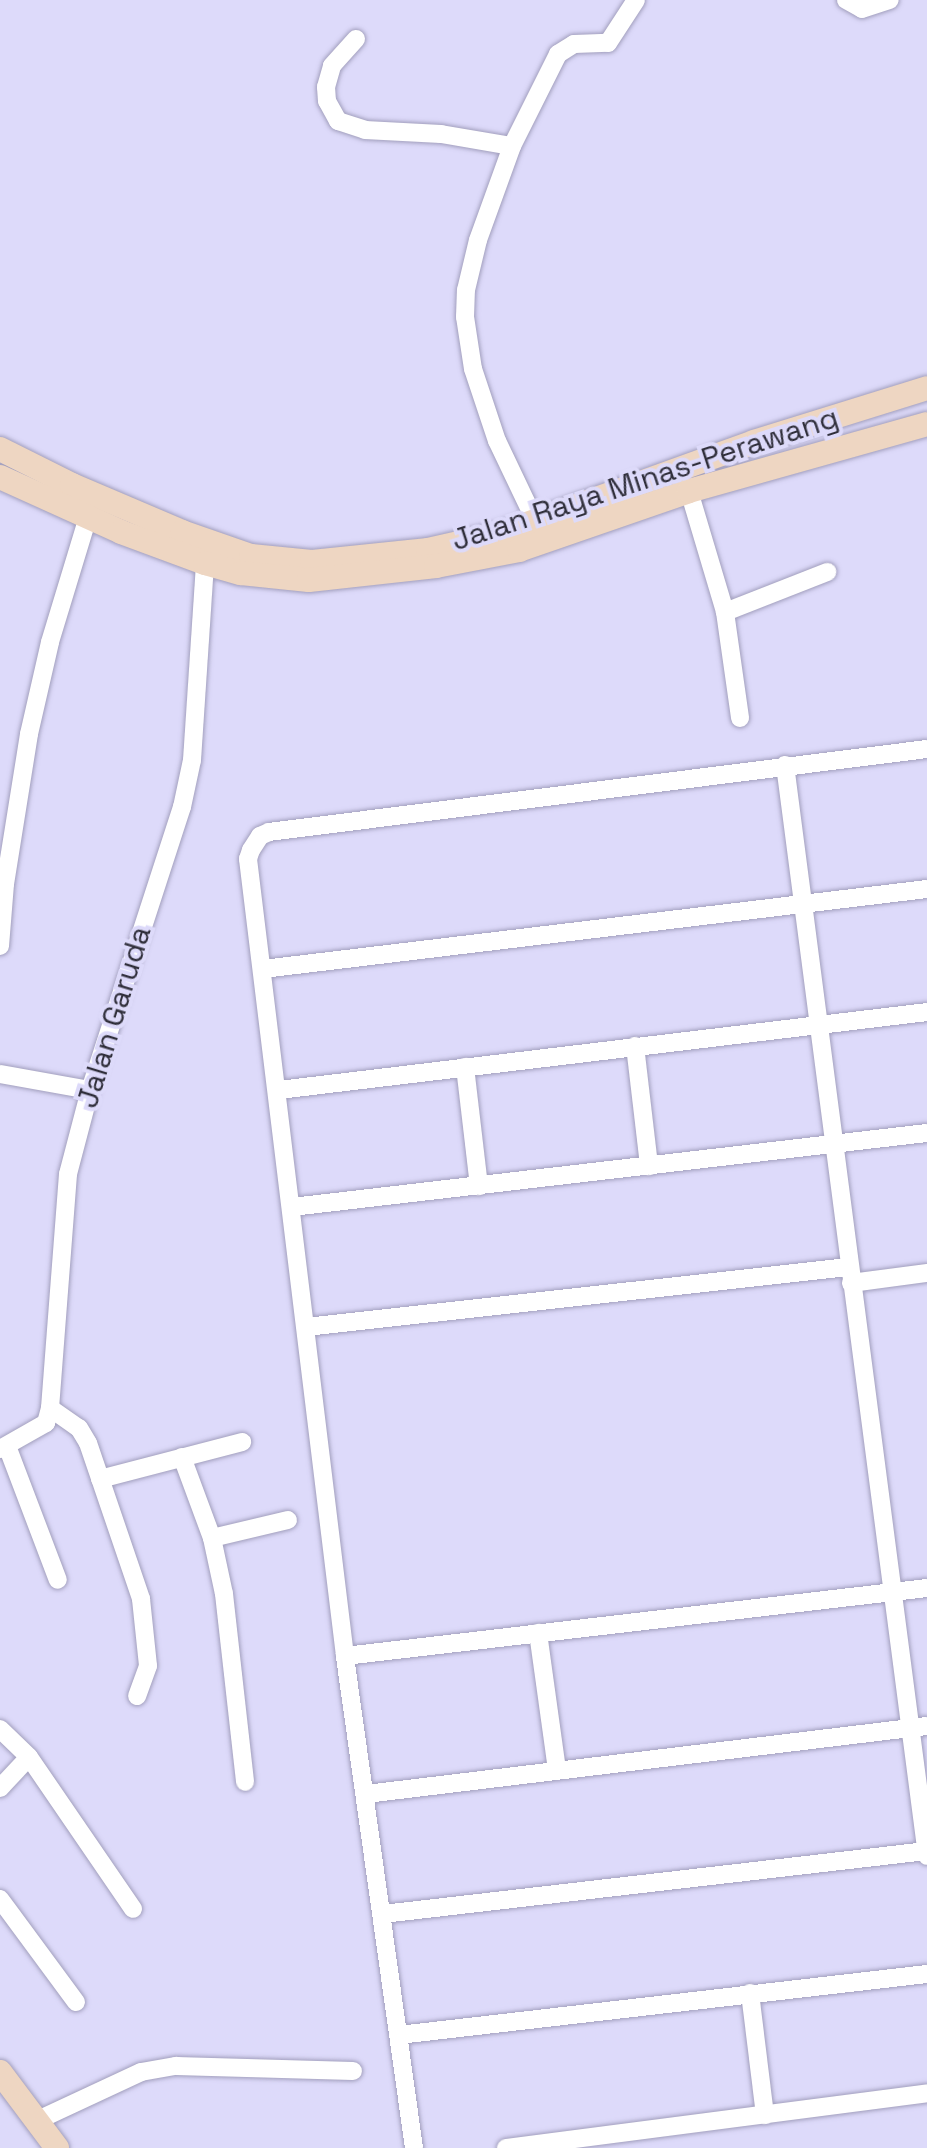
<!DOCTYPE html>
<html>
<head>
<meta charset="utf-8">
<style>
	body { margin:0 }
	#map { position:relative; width:927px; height:2148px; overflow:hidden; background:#dddafa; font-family:"Space Grotesk",sans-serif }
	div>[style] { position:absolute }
	.roads { filter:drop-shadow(0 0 2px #a29fbd) drop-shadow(0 0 2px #a29fbd) }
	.street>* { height:18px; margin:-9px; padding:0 9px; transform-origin:9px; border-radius:9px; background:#fff }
	.secondary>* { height:24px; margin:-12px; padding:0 12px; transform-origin:12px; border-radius:12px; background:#eed6c2 }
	span { translate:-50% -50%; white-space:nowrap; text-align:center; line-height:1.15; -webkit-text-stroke:8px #dddafa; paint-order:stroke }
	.street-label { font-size:30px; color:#302f3b }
</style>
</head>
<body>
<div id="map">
	<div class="roads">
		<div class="street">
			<div style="left:846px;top:0;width:18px;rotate:29deg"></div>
			<div style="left:862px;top:9px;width:29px;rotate:-18deg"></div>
			<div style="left:356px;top:39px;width:36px;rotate:132deg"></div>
			<div style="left:332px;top:66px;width:22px;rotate:106deg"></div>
			<div style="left:326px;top:87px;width:14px;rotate:86deg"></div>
			<div style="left:327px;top:101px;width:23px;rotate:61deg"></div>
			<div style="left:338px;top:121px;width:28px;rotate:18deg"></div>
			<div style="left:365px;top:130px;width:76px;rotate:3deg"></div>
			<div style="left:441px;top:134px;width:72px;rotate:9.6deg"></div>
			<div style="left:689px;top:491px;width:126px;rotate:73.4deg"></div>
			<div style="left:725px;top:612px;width:107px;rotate:81.9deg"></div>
			<div style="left:540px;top:531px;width:100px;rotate:-115.5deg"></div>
			<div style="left:497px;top:441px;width:76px;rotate:-108.4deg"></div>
			<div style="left:473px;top:369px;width:53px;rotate:-98.7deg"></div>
			<div style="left:465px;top:317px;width:27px;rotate:-88deg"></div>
			<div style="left:466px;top:290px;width:51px;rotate:-76.5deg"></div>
			<div style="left:478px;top:240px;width:100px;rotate:-70.1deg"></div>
			<div style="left:512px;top:146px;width:103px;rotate:-63.4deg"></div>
			<div style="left:558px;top:54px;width:19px;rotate:-32deg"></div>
			<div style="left:574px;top:44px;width:34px;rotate:-2deg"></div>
			<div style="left:608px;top:43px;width:51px;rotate:-56.9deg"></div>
			<div style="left:725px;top:612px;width:110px;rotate:-21.4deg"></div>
			<div style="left:785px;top:765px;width:1100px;rotate:82.58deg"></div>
			<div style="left:0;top:946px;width:62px;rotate:-85.4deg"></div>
			<div style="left:5px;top:884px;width:152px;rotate:-80.9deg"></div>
			<div style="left:29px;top:734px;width:94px;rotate:-77.1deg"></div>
			<div style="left:50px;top:642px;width:131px;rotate:-73.1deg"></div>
			<div style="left:263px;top:969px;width:669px;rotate:-6.87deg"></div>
			<div style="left:635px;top:1046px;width:121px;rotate:83.3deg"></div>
			<div style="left:465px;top:1067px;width:120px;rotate:83.3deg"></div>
			<div style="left:0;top:1074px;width:91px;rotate:10.1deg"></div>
			<div style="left:279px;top:1090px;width:653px;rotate:-6.86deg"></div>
			<div style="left:292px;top:1207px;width:639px;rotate:-6.65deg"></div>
			<div style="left:851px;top:1283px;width:77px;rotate:-7.5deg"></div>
			<div style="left:306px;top:1327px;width:546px;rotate:-6.31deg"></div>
			<div style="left:50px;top:1408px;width:35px;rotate:35deg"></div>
			<div style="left:79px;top:1428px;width:17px;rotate:59deg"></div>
			<div style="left:88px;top:1443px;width:165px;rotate:71.2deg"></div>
			<div style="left:141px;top:1599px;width:67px;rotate:84deg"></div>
			<div style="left:148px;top:1666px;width:32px;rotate:110deg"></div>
			<div style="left:7px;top:1446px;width:143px;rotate:69.2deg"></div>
			<div style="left:0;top:1449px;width:53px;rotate:-29.5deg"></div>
			<div style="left:46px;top:1423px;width:16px;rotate:-75deg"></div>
			<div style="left:50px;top:1408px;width:235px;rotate:-85.6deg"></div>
			<div style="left:68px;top:1174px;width:87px;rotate:-75.3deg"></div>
			<div style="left:90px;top:1090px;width:298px;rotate:-72deg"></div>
			<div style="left:182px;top:807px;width:48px;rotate:-78deg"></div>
			<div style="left:192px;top:760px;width:197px;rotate:-86.2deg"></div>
			<div style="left:182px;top:1457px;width:86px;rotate:69.7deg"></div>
			<div style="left:212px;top:1538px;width:57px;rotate:77.9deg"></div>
			<div style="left:224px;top:1594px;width:189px;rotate:83.6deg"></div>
			<div style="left:100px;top:1479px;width:147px;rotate:-14.6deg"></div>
			<div style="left:212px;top:1538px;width:78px;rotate:-13.3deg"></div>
			<div style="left:538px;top:1633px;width:138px;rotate:82.1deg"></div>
			<div style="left:345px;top:1656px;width:586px;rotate:-6.66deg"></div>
			<div style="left:0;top:1729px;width:40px;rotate:44deg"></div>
			<div style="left:0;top:1788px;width:42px;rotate:-46.9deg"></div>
			<div style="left:29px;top:1757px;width:184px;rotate:55.6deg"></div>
			<div style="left:366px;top:1794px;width:565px;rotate:-6.91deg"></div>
			<div style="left:0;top:1899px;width:128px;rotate:53.6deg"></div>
			<div style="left:383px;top:1914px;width:548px;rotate:-6.61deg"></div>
			<div style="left:750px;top:1993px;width:123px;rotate:83deg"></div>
			<div style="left:399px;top:2035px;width:532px;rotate:-6.59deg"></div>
			<div style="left:36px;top:2121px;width:116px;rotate:-25deg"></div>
			<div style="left:141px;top:2072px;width:36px;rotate:-10deg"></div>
			<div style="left:176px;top:2066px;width:177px;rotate:1.6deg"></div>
			<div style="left:414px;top:2148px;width:497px;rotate:-98deg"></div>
			<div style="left:345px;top:1656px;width:803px;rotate:-96.94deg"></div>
			<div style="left:248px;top:859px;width:9px;rotate:-72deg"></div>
			<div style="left:251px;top:850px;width:17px;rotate:-57deg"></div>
			<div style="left:260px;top:836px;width:10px;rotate:-24deg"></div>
			<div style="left:269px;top:832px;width:663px;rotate:-7.19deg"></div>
			<div style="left:506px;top:2148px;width:425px;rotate:-7.4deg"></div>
		</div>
		<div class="secondary">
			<div style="left:0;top:449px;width:80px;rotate:26.6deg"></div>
			<div style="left:72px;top:485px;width:120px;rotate:23.1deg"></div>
			<div style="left:182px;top:532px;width:73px;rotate:19.2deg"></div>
			<div style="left:251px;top:556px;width:61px;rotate:5.6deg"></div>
			<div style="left:312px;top:562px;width:117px;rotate:-5.9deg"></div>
			<div style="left:428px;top:550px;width:73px;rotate:-12.7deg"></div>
			<div style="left:499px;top:534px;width:271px;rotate:-19.8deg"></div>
			<div style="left:754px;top:442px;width:181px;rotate:-17.3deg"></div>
			<div style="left:0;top:477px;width:133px;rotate:24.4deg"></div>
			<div style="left:121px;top:532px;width:90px;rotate:20.3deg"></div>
			<div style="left:205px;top:563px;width:37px;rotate:16deg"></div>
			<div style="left:241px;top:573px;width:68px;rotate:5.9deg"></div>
			<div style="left:309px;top:580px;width:128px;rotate:-6.3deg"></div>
			<div style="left:436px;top:566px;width:85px;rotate:-10.9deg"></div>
			<div style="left:519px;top:550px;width:180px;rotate:-19.1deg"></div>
			<div style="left:689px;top:491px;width:247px;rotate:-15.7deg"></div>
			<div style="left:0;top:2072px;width:95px;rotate:53.1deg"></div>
		</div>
	</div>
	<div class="street-label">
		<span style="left:645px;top:479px;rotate:-18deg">Jalan Raya Minas-Perawang</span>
		<span style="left:114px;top:1017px;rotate:-73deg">Jalan Garuda</span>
	</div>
</div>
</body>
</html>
